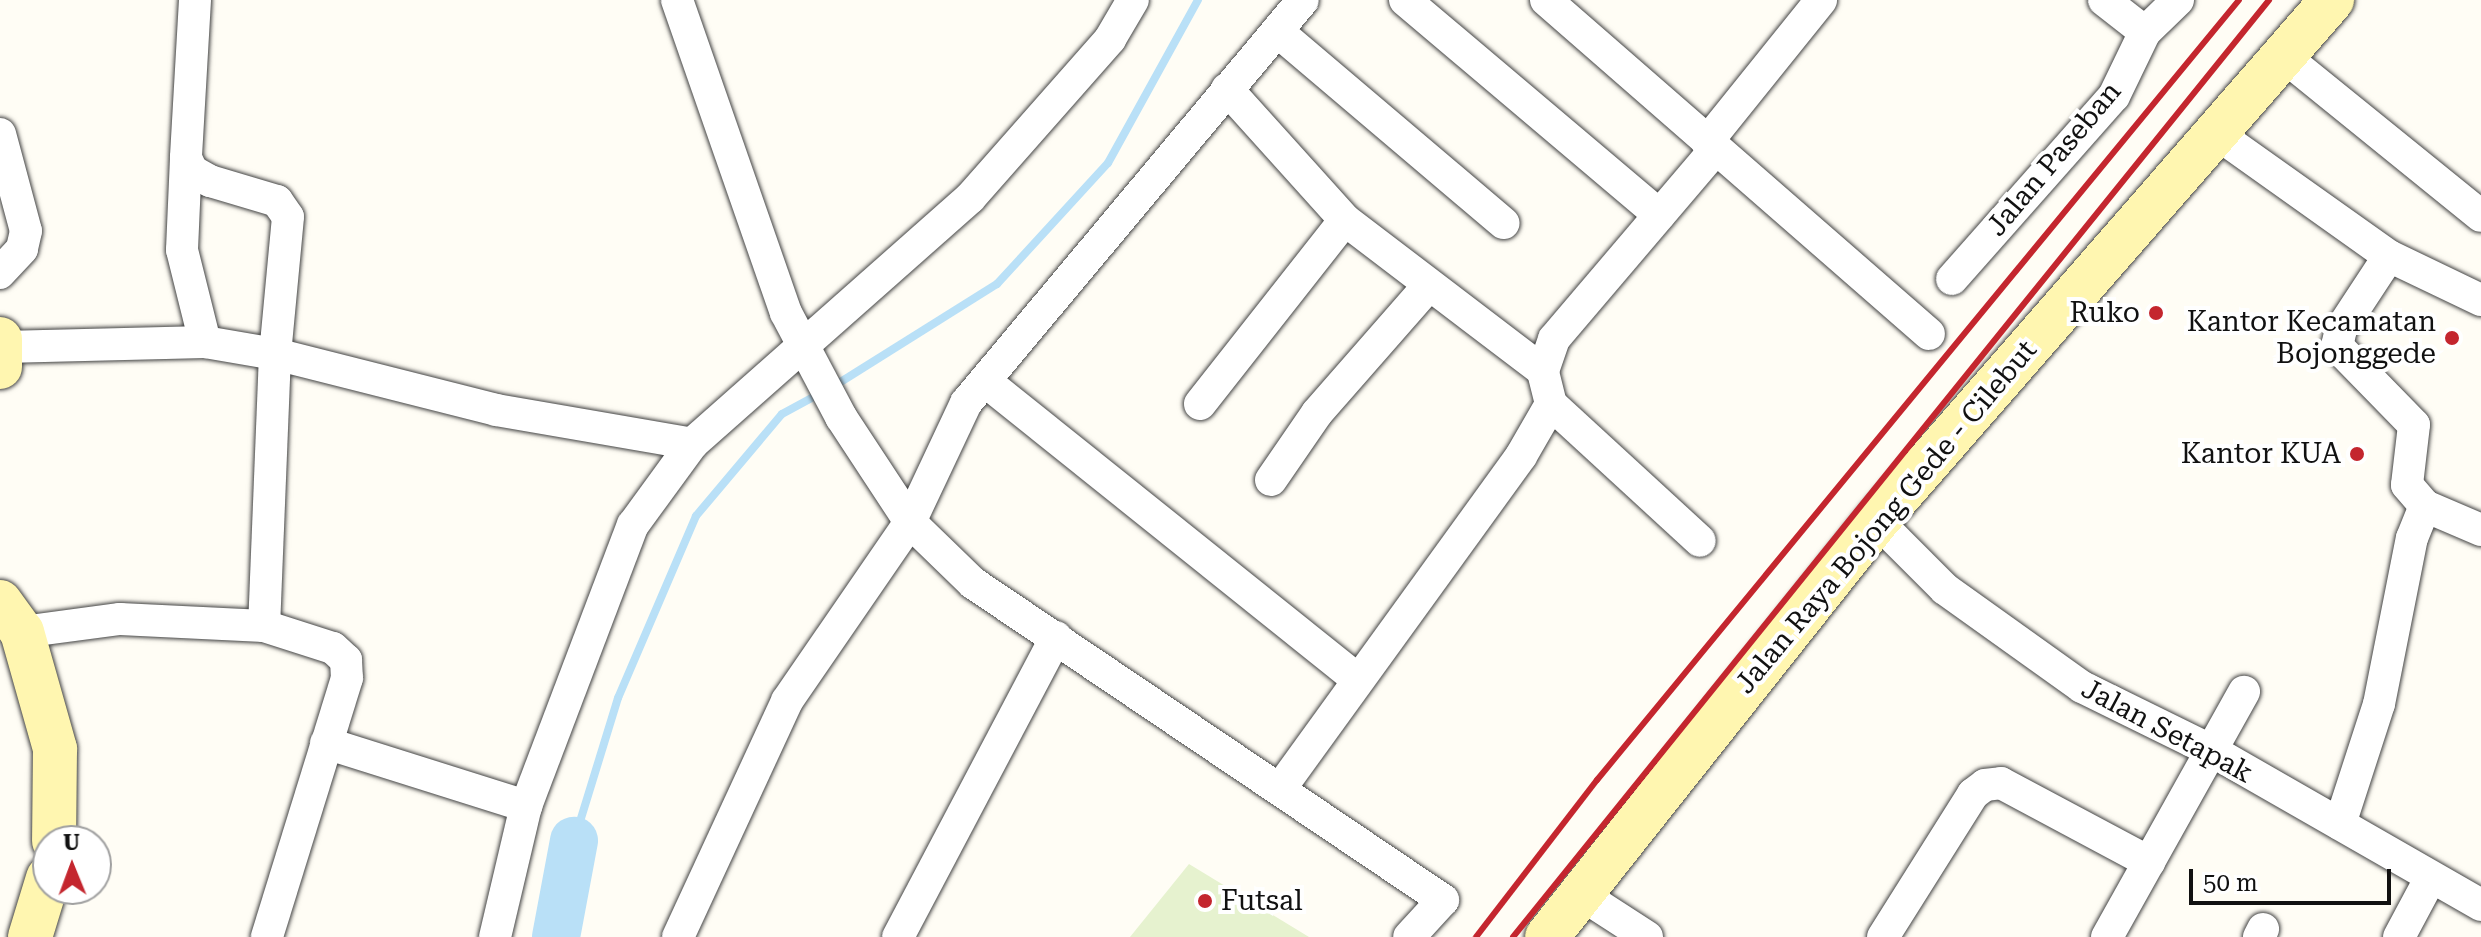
<!DOCTYPE html>
<html>
<head>
<meta charset="utf-8">
<style>
	body { margin:0 }
	#map { position:relative; width:2481px; height:937px; overflow:hidden; background:#fffdf5; font-family:"Roboto Serif",serif }
	div>[style] { position:absolute }
	.pitch>* { inset:0; background:#e6f2cf }
	.stream>* { height:8px; margin:-4px; padding:0 4px; transform-origin:4px; border-radius:4px; background:#b9e0f7 }
	.river>* { height:48px; margin:-24px; padding:0 24px; transform-origin:24px; border-radius:24px; background:#b9e0f7 }
	.roads { filter:drop-shadow(0 0 2px #444) drop-shadow(0 0 2px #444) }
	.street>* { height:32px; margin:-16px; padding:0 16px; transform-origin:16px; border-radius:16px; background:#fff }
	.secondary>* { height:44px; margin:-22px; padding:0 22px; transform-origin:22px; border-radius:22px; background:#fff6b0 }
	.rail>* { height:6px; margin:-3px; padding:0 3px; transform-origin:3px; border-radius:3px; background:#c4262e }
	.dots>* { width:22px; height:22px; translate:-50% -50%; box-sizing:border-box; border:4px solid #fff; border-radius:50% }
	span { translate:-50% -50%; white-space:nowrap; text-align:center; line-height:1.15; -webkit-text-stroke:8px #fff; paint-order:stroke }
	.street-label { font-size:28px; color:#111 }
	.poi-label { font-size:28px; color:#111 }
	.right { translate:-100% -50%; text-align:right }
	.left { translate:0 -50%; text-align:left }
	.north { position:absolute; left:32px; top:825px; width:80px; height:80px; box-sizing:border-box; background:#fff; border:2px solid #a0a0a0; border-radius:50%; rotate:359deg; font-size:22px; font-weight:700; line-height:32px; text-align:center; color:#111 }
	.north::after { content:''; display:block; margin:auto; width:28px; height:36px; background:#c4262e; clip-path:polygon(50% 0,100% 100%,50% 72%,0 100%) }
	.scale { position:absolute; left:2189px; top:869px; width:202px; height:36px; box-sizing:border-box; border:4px solid #111; border-top:0; padding-left:10px; font-size:24px; line-height:28px; white-space:nowrap; color:#111; -webkit-text-stroke:6px #fff; paint-order:stroke }
</style>
</head>
<body>
<div id="map">
	<div class="pitch">
		<div style="clip-path:polygon(1189px 864px,1309px 937px,1130px 937px)"></div>
	</div>
	<div class="stream">
		<div style="left:831px;top:388px;width:196px;rotate:-32.1deg"></div>
		<div style="left:997px;top:284px;width:164px;rotate:-47.5deg"></div>
		<div style="left:1108px;top:163px;width:186px;rotate:-61.1deg"></div>
		<div style="left:574px;top:841px;width:150px;rotate:-72.9deg"></div>
		<div style="left:618px;top:698px;width:198px;rotate:-66.8deg"></div>
		<div style="left:696px;top:516px;width:133px;rotate:-49.9deg"></div>
		<div style="left:782px;top:414px;width:42px;rotate:-28.4deg"></div>
	</div>
	<div class="river">
		<div style="left:556px;top:937px;width:98px;rotate:-79.4deg"></div>
	</div>
	<div class="roads">
		<div class="street">
			<div style="left:195px;top:0;width:158px;rotate:93.3deg"></div>
			<div style="left:186px;top:158px;width:14px;rotate:65deg"></div>
			<div style="left:192px;top:171px;width:21px;rotate:29deg"></div>
			<div style="left:210px;top:181px;width:70px;rotate:16.6deg"></div>
			<div style="left:277px;top:201px;width:19px;rotate:55deg"></div>
			<div style="left:288px;top:217px;width:138px;rotate:95.4deg"></div>
			<div style="left:275px;top:354px;width:272px;rotate:92.3deg"></div>
			<div style="left:677px;top:0;width:331px;rotate:70.8deg"></div>
			<div style="left:786px;top:313px;width:118px;rotate:62.1deg"></div>
			<div style="left:841px;top:417px;width:126px;rotate:56.7deg"></div>
			<div style="left:910px;top:522px;width:88px;rotate:44.1deg"></div>
			<div style="left:973px;top:583px;width:567px;rotate:34deg"></div>
			<div style="left:1443px;top:900px;width:50px;rotate:132.6deg"></div>
			<div style="left:1405px;top:0;width:333px;rotate:40.2deg"></div>
			<div style="left:1546px;top:0;width:508px;rotate:41.09deg"></div>
			<div style="left:2104px;top:0;width:52px;rotate:38deg"></div>
			<div style="left:1277px;top:31px;width:297px;rotate:40.3deg"></div>
			<div style="left:2281px;top:54px;width:257px;rotate:39deg"></div>
			<div style="left:1227px;top:89px;width:176px;rotate:48deg"></div>
			<div style="left:1345px;top:220px;width:249px;rotate:37.3deg"></div>
			<div style="left:2213px;top:131px;width:216px;rotate:35.4deg"></div>
			<div style="left:2389px;top:256px;width:102px;rotate:25.6deg"></div>
			<div style="left:0;top:134px;width:100px;rotate:75deg"></div>
			<div style="left:26px;top:231px;width:18px;rotate:103deg"></div>
			<div style="left:22px;top:249px;width:33px;rotate:133deg"></div>
			<div style="left:1707px;top:142px;width:182px;rotate:-51.2deg"></div>
			<div style="left:186px;top:158px;width:92px;rotate:92.5deg"></div>
			<div style="left:182px;top:250px;width:95px;rotate:76deg"></div>
			<div style="left:2389px;top:256px;width:87px;rotate:123.3deg"></div>
			<div style="left:2341px;top:329px;width:17px;rotate:103deg"></div>
			<div style="left:2337px;top:346px;width:110px;rotate:45.7deg"></div>
			<div style="left:2414px;top:425px;width:60px;rotate:96.7deg"></div>
			<div style="left:2407px;top:485px;width:28px;rotate:49deg"></div>
			<div style="left:2425px;top:506px;width:61px;rotate:23.2deg"></div>
			<div style="left:1952px;top:279px;width:244px;rotate:-48.5deg"></div>
			<div style="left:2114px;top:96px;width:71px;rotate:-64.2deg"></div>
			<div style="left:2145px;top:32px;width:46px;rotate:-44.1deg"></div>
			<div style="left:4px;top:347px;width:201px;rotate:-1.4deg"></div>
			<div style="left:205px;top:342px;width:71px;rotate:9.7deg"></div>
			<div style="left:275px;top:354px;width:228px;rotate:14.2deg"></div>
			<div style="left:496px;top:410px;width:199px;rotate:9.8deg"></div>
			<div style="left:985px;top:381px;width:477px;rotate:38.7deg"></div>
			<div style="left:1200px;top:404px;width:234px;rotate:-51.8deg"></div>
			<div style="left:1551px;top:404px;width:202px;rotate:42.6deg"></div>
			<div style="left:1271px;top:480px;width:81px;rotate:-55.5deg"></div>
			<div style="left:1317px;top:413px;width:170px;rotate:-48.8deg"></div>
			<div style="left:1877px;top:521px;width:96px;rotate:45deg"></div>
			<div style="left:1945px;top:589px;width:168px;rotate:35.6deg"></div>
			<div style="left:2082px;top:687px;width:147px;rotate:26.2deg"></div>
			<div style="left:2214px;top:752px;width:308px;rotate:29.8deg"></div>
			<div style="left:22px;top:632px;width:99px;rotate:-7.6deg"></div>
			<div style="left:120px;top:619px;width:144px;rotate:2.8deg"></div>
			<div style="left:264px;top:626px;width:72px;rotate:17.7deg"></div>
			<div style="left:333px;top:648px;width:18px;rotate:43deg"></div>
			<div style="left:346px;top:660px;width:18px;rotate:87deg"></div>
			<div style="left:347px;top:678px;width:271px;rotate:107.2deg"></div>
			<div style="left:326px;top:743px;width:210px;rotate:17.5deg"></div>
			<div style="left:1280px;top:789px;width:411px;rotate:-54.1deg"></div>
			<div style="left:1521px;top:456px;width:60px;rotate:-60deg"></div>
			<div style="left:1551px;top:404px;width:34px;rotate:-104deg"></div>
			<div style="left:1543px;top:371px;width:34px;rotate:-71deg"></div>
			<div style="left:1554px;top:339px;width:248px;rotate:-49.6deg"></div>
			<div style="left:2340px;top:824px;width:126px;rotate:-72deg"></div>
			<div style="left:2379px;top:704px;width:169px;rotate:-78.8deg"></div>
			<div style="left:2412px;top:538px;width:35px;rotate:-68deg"></div>
			<div style="left:1579px;top:893px;width:81px;rotate:32.9deg"></div>
			<div style="left:495px;top:937px;width:135px;rotate:-76.7deg"></div>
			<div style="left:526px;top:806px;width:301px;rotate:-69.2deg"></div>
			<div style="left:633px;top:525px;width:100px;rotate:-53.9deg"></div>
			<div style="left:692px;top:444px;width:371px;rotate:-41.5deg"></div>
			<div style="left:970px;top:198px;width:212px;rotate:-48.6deg"></div>
			<div style="left:1110px;top:39px;width:45px;rotate:-59.5deg"></div>
			<div style="left:678px;top:937px;width:260px;rotate:-65.2deg"></div>
			<div style="left:787px;top:701px;width:217px;rotate:-55.5deg"></div>
			<div style="left:910px;top:522px;width:132px;rotate:-64.8deg"></div>
			<div style="left:966px;top:403px;width:525px;rotate:-50.1deg"></div>
			<div style="left:898px;top:937px;width:339px;rotate:-62.2deg"></div>
			<div style="left:1883px;top:937px;width:169px;rotate:-57.8deg"></div>
			<div style="left:1973px;top:794px;width:15px;rotate:-37deg"></div>
			<div style="left:1985px;top:785px;width:16px;rotate:-7deg"></div>
			<div style="left:2001px;top:783px;width:168px;rotate:28.1deg"></div>
			<div style="left:2107px;top:937px;width:281px;rotate:-60.8deg"></div>
			<div style="left:2259px;top:937px;width:9px;rotate:-63deg"></div>
			<div style="left:2399px;top:937px;width:66px;rotate:-61.9deg"></div>
		</div>
		<div class="secondary">
			<div style="left:0;top:339px;width:28px;rotate:90deg"></div>
			<div style="left:0;top:602px;width:37px;rotate:54deg"></div>
			<div style="left:22px;top:632px;width:122px;rotate:74.2deg"></div>
			<div style="left:55px;top:749px;width:92px;rotate:90.6deg"></div>
			<div style="left:30px;top:937px;width:62px;rotate:-73deg"></div>
			<div style="left:1547px;top:937px;width:531px;rotate:-51.58deg"></div>
			<div style="left:1877px;top:521px;width:692px;rotate:-48.87deg"></div>
		</div>
	</div>
	<div class="rail">
		<div style="left:1476px;top:937px;width:198px;rotate:-52.4deg"></div>
		<div style="left:1597px;top:780px;width:1010px;rotate:-50.54deg"></div>
		<div style="left:1513px;top:937px;width:1204px;rotate:-51.1deg"></div>
	</div>
	<div class="dots">
		<div style="left:2156px;top:313px;background:#c4262e"></div>
		<div style="left:2452px;top:338px;background:#c4262e"></div>
		<div style="left:2357px;top:454px;background:#c4262e"></div>
		<div style="left:1205px;top:901px;background:#c4262e"></div>
	</div>
	<div class="street-label">
		<span style="left:2054px;top:159px;rotate:-50deg">Jalan Paseban</span>
		<span style="left:1886px;top:517px;rotate:-50deg">Jalan Raya Bojong Gede - Cilebut</span>
		<span style="left:2167px;top:731px;rotate:28deg">Jalan Setapak</span>
	</div>
	<div class="poi-label">
		<span class="right" style="left:2140px;top:313px">Ruko</span>
		<span class="right" style="left:2436px;top:338px">Kantor Kecamatan<br>Bojonggede</span>
		<span class="right" style="left:2341px;top:454px">Kantor KUA</span>
		<span class="left" style="left:1221px;top:901px">Futsal</span>
	</div>
	<div class="north">U</div>
	<div class="scale">50 m</div>
</div>
</body>
</html>
